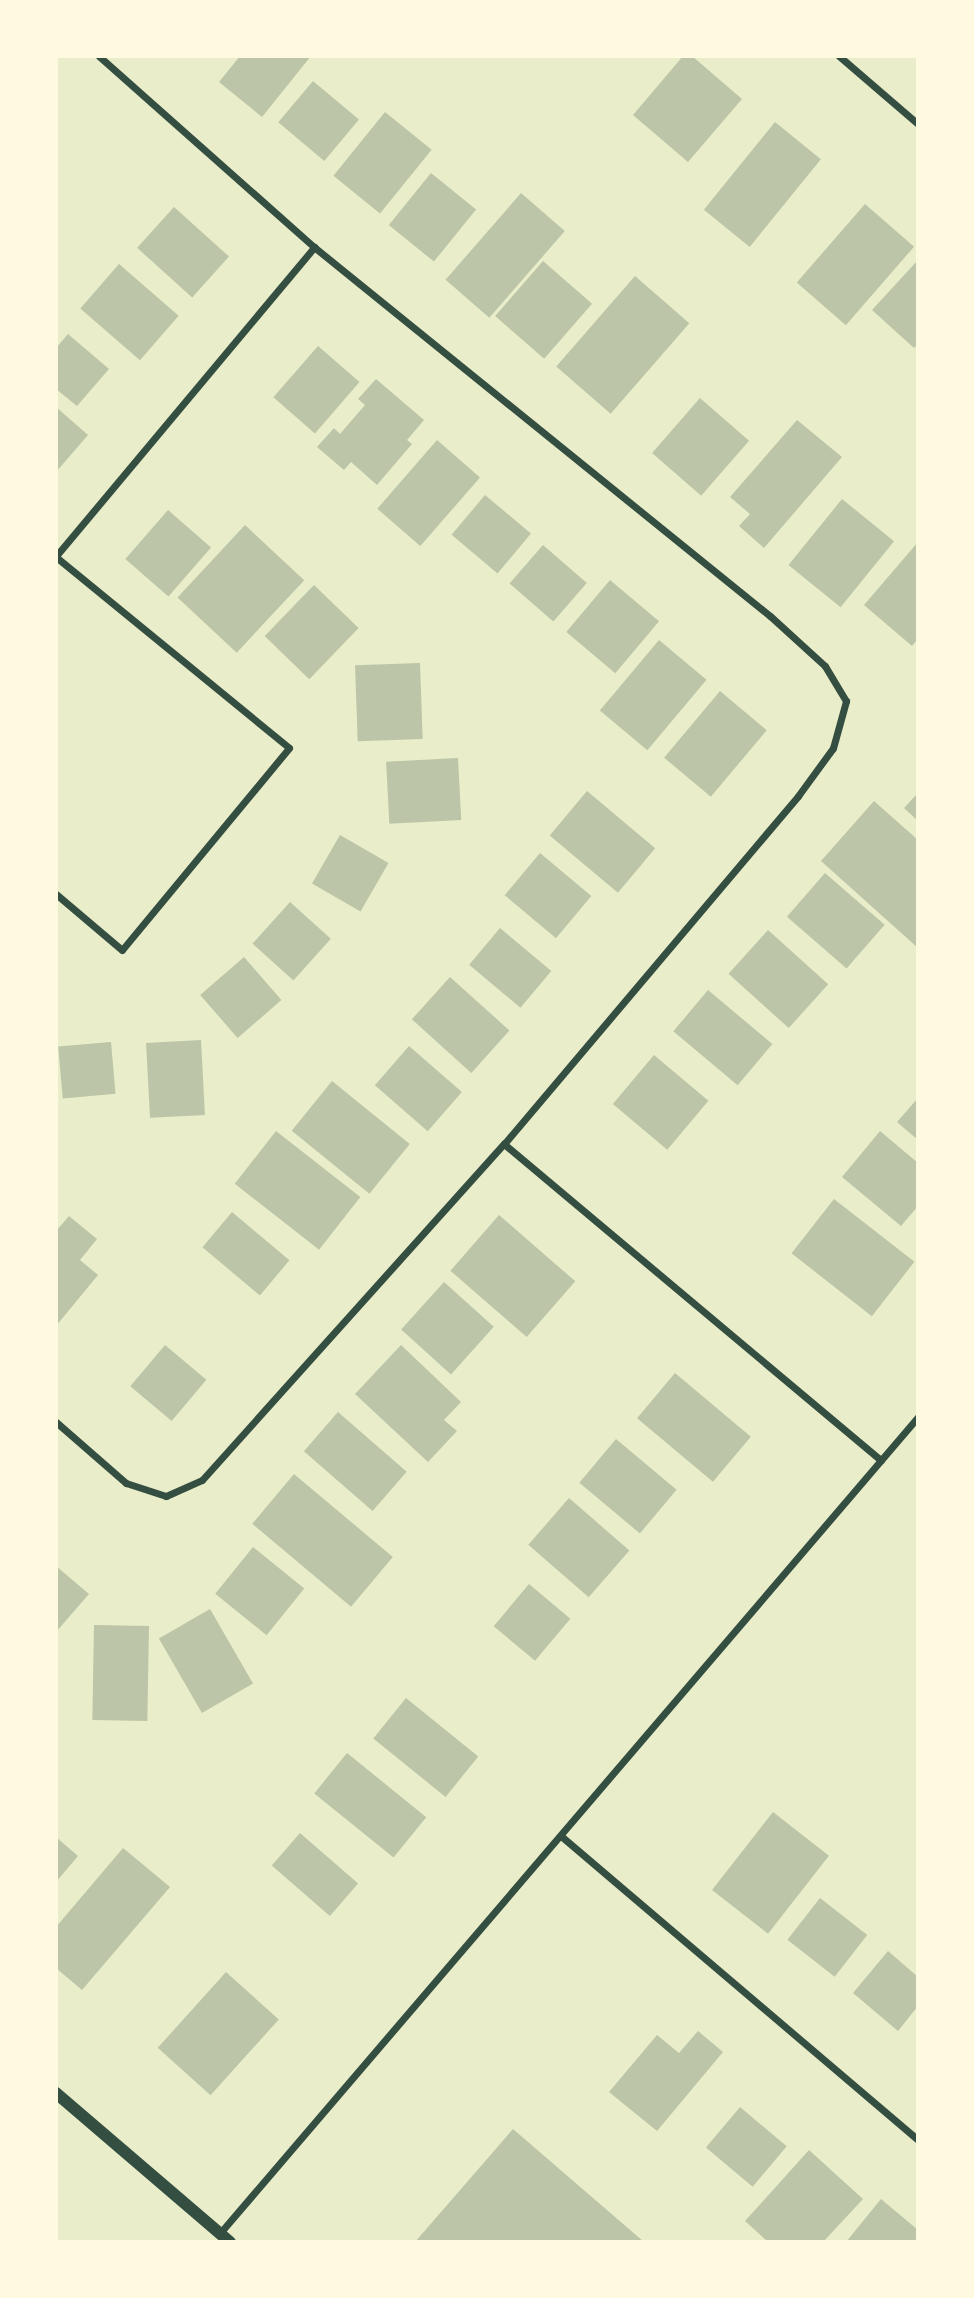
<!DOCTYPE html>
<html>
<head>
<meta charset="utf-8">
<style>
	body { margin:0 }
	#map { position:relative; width:974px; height:2298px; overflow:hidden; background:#e9edc9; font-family:"DejaVu Sans",sans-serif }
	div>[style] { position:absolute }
	.building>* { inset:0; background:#bcc5a7; transform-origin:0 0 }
	.minor>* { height:7px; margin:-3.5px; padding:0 3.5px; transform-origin:3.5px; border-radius:3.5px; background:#344e41 }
	.tertiary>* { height:12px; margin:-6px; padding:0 6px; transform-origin:6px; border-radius:6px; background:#344e41 }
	span { translate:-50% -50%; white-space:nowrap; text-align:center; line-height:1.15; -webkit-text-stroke:7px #fefae0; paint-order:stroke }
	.frame { position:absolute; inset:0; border:58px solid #fefae0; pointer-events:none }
</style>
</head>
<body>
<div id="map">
	<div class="building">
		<div style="clip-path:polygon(240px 56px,311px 56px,262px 117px,219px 82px)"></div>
		<div style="clip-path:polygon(683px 56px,692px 56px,742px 99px,688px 162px,633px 115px)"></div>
		<div style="left:313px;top:81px;width:60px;height:54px;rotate:40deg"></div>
		<div style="left:385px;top:112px;width:60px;height:82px;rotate:39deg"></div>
		<div style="left:775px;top:122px;width:59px;height:113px;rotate:39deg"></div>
		<div style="left:431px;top:173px;width:58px;height:67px;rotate:39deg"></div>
		<div style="left:521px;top:193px;width:58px;height:115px;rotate:41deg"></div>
		<div style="left:865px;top:204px;width:65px;height:104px;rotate:41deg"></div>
		<div style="left:174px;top:207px;width:74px;height:55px;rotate:42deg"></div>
		<div style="clip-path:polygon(918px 260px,918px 344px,914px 348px,872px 310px)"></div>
		<div style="left:543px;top:261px;width:65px;height:73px;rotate:41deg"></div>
		<div style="left:119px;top:264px;width:79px;height:59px;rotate:41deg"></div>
		<div style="left:635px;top:276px;width:72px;height:120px;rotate:41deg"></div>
		<div style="clip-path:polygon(68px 334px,109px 369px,77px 406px,56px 389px,56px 348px)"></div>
		<div style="left:318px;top:346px;width:55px;height:68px;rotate:41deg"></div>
		<div style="clip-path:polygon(376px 379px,424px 420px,407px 440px,412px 444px,377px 485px,351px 462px,344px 470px,317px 447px,334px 428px,340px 434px,365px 405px,358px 399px)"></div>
		<div style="left:700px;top:398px;width:65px;height:73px;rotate:41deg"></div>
		<div style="clip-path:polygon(56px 407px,88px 435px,56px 472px)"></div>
		<div style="clip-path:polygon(797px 420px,842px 457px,764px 548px,739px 526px,750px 514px,730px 497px)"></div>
		<div style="left:437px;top:440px;width:57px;height:91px;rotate:41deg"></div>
		<div style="left:485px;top:495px;width:60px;height:52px;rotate:40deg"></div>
		<div style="left:842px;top:499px;width:67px;height:85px;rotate:39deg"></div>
		<div style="left:168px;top:510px;width:57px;height:65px;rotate:41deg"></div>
		<div style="left:245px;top:525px;width:81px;height:99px;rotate:43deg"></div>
		<div style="clip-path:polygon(918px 542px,918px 639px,912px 646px,864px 605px)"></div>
		<div style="left:543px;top:545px;width:58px;height:51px;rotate:41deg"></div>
		<div style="left:610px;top:580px;width:64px;height:68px;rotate:40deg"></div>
		<div style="left:314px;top:585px;width:62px;height:71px;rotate:44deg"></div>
		<div style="left:659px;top:640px;width:62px;height:92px;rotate:40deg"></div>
		<div style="left:420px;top:663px;width:76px;height:65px;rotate:88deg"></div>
		<div style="left:720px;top:691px;width:61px;height:87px;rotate:40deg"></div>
		<div style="left:458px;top:758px;width:62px;height:72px;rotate:87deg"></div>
		<div style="left:587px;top:791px;width:89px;height:58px;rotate:40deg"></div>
		<div style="clip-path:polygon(918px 793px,918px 821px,904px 808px)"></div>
		<div style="clip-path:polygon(874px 801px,918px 840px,918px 948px,821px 861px)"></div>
		<div style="left:340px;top:835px;width:56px;height:56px;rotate:30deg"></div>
		<div style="left:540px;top:853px;width:67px;height:55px;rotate:40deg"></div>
		<div style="left:825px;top:873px;width:79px;height:58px;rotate:41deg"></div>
		<div style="left:290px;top:902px;width:55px;height:56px;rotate:42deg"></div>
		<div style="left:500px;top:928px;width:67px;height:48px;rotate:40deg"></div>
		<div style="left:768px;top:930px;width:81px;height:59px;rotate:42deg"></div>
		<div style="left:244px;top:957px;width:57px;height:58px;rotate:49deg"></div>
		<div style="left:450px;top:977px;width:80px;height:57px;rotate:42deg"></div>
		<div style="left:708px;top:990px;width:84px;height:54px;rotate:40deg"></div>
		<div style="left:201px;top:1040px;width:75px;height:55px;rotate:87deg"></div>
		<div style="left:111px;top:1042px;width:52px;height:53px;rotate:85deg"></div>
		<div style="left:409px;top:1046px;width:70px;height:52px;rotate:41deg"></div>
		<div style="left:654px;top:1055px;width:71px;height:64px;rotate:40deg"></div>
		<div style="left:332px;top:1081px;width:100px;height:64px;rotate:39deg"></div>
		<div style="clip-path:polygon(918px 1098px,918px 1140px,897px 1122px)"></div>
		<div style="left:276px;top:1131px;width:107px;height:67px;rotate:38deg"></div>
		<div style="clip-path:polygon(880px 1131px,918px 1163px,918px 1206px,901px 1226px,842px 1177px)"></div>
		<div style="left:834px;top:1199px;width:102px;height:69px;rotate:38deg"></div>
		<div style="left:232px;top:1212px;width:75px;height:46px;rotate:40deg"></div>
		<div style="left:499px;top:1215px;width:101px;height:74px;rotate:41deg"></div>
		<div style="clip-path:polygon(69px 1216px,97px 1239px,80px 1260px,98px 1275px,56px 1326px,56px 1231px)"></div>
		<div style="left:444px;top:1282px;width:67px;height:64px;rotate:42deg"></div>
		<div style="left:165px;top:1345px;width:54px;height:54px;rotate:40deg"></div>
		<div style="clip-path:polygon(401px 1345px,461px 1402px,444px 1420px,457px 1431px,428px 1462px,355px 1394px)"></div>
		<div style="left:675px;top:1373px;width:99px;height:59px;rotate:40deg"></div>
		<div style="left:338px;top:1412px;width:91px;height:52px;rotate:41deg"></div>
		<div style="left:616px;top:1439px;width:79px;height:57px;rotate:40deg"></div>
		<div style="left:294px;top:1474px;width:129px;height:65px;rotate:40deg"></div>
		<div style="left:569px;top:1498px;width:80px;height:62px;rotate:41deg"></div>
		<div style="left:253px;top:1547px;width:66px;height:60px;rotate:39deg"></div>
		<div style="clip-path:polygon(56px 1566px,89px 1594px,56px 1632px)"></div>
		<div style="left:529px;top:1584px;width:54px;height:55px;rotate:40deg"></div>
		<div style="left:210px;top:1609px;width:86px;height:59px;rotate:60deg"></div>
		<div style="left:94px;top:1625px;width:55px;height:95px;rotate:1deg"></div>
		<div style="left:406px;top:1698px;width:93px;height:52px;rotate:39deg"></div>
		<div style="left:347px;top:1753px;width:102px;height:52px;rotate:39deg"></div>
		<div style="left:773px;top:1812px;width:71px;height:99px;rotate:38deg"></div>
		<div style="left:300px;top:1833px;width:77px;height:43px;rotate:41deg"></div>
		<div style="clip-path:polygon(56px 1837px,78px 1856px,56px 1882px)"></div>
		<div style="clip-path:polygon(123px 1848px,170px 1887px,82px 1990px,56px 1968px,56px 1927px)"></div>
		<div style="left:820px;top:1898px;width:60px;height:53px;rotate:38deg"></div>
		<div style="clip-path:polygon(888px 1951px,918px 1977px,918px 2006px,898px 2031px,853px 1993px)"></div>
		<div style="left:226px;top:1972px;width:71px;height:102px;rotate:42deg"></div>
		<div style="clip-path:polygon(698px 2031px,723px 2052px,657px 2131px,609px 2092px,657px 2035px,679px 2053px)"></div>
		<div style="left:740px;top:2107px;width:61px;height:53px;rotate:40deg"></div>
		<div style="clip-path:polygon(513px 2129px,644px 2242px,415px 2242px)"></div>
		<div style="clip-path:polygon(809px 2150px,863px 2199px,823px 2242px,768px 2242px,745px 2221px)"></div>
		<div style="clip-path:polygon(881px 2199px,918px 2230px,918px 2242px,846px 2242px)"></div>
	</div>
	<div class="minor">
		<div style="left:839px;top:56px;width:104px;rotate:40.7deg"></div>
		<div style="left:56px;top:556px;width:403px;rotate:-50.1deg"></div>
		<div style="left:56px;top:557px;width:301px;rotate:39.3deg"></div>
		<div style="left:289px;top:748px;width:262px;rotate:129.6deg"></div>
		<div style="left:122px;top:950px;width:87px;rotate:-139.7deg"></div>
		<div style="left:504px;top:1144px;width:492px;rotate:40deg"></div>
		<div style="left:56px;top:1422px;width:93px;rotate:41.1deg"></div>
		<div style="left:126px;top:1483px;width:42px;rotate:18deg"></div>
		<div style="left:166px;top:1496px;width:39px;rotate:-24deg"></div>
		<div style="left:202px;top:1480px;width:452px;rotate:-48.1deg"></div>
		<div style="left:504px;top:1144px;width:456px;rotate:-49.8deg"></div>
		<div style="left:798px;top:796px;width:59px;rotate:-53.9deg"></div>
		<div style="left:833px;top:748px;width:49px;rotate:-74.5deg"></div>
		<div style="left:846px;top:701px;width:41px;rotate:-121deg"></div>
		<div style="left:825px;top:666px;width:74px;rotate:-137.7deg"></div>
		<div style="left:770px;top:616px;width:587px;rotate:-141.02deg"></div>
		<div style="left:314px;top:247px;width:288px;rotate:-138.4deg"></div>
		<div style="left:561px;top:1836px;width:469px;rotate:40.4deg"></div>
		<div style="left:220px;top:2233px;width:1074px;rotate:-49.46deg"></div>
	</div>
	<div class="tertiary">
		<div style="left:56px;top:2093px;width:229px;rotate:40.6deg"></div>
	</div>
	<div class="frame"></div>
</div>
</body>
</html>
